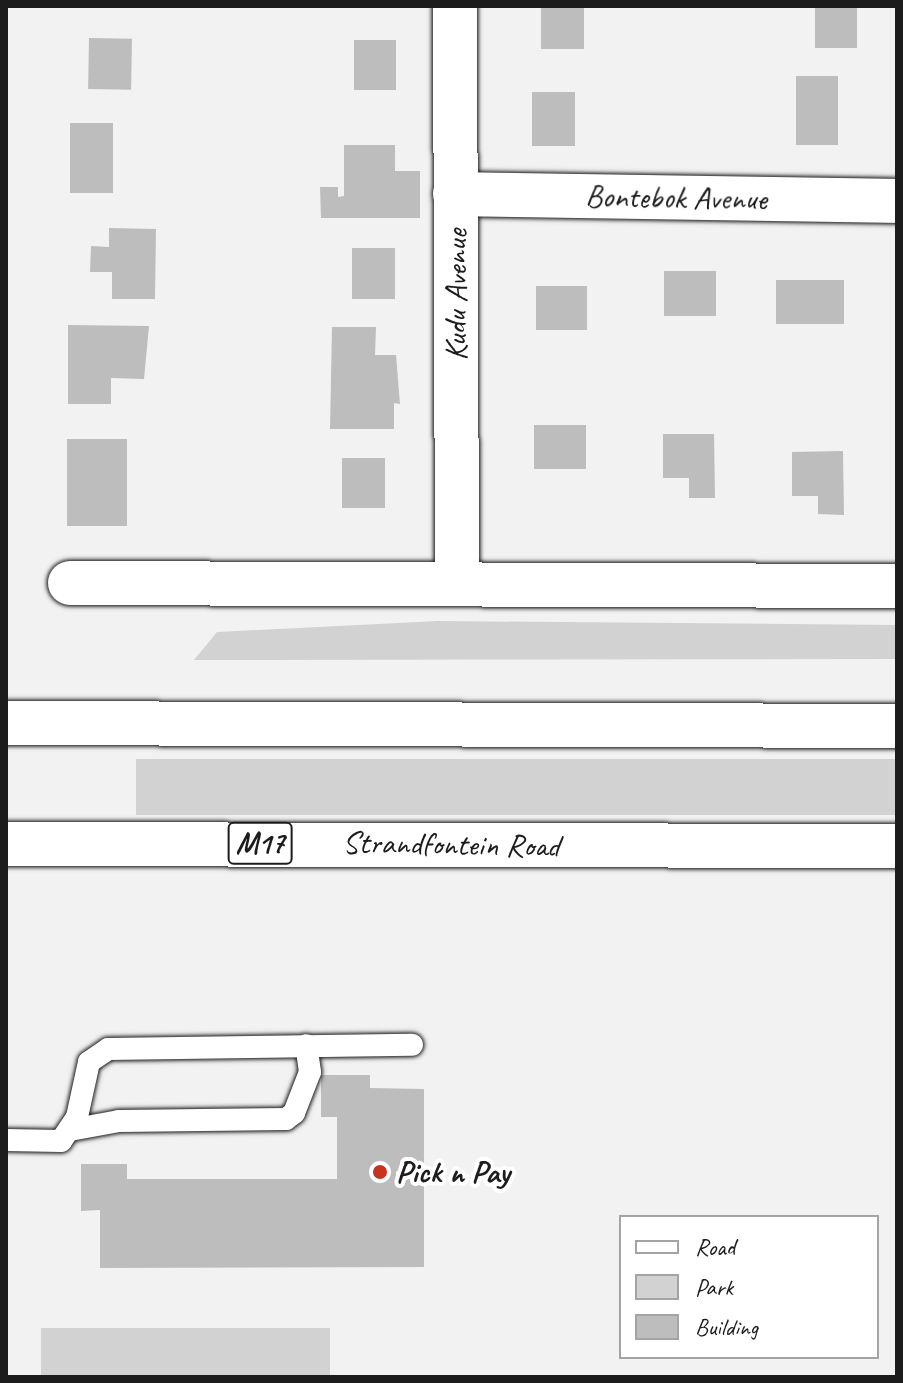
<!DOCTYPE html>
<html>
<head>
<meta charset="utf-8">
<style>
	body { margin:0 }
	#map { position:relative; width:903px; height:1383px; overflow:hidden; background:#f2f2f2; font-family:Caveat,sans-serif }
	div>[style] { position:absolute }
	.green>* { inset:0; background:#d2d2d2; transform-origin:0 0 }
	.building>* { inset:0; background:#bdbdbd; transform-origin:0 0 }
	.roads { filter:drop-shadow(0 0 2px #1c1c1c) drop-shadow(0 0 2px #1c1c1c) }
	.lane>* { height:22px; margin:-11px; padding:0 11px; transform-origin:11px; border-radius:11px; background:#fff }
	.street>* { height:44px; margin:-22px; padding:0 22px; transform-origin:22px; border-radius:22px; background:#fff }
	.primary>* { height:44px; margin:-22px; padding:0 22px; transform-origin:22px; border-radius:22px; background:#fff }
	.dots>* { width:22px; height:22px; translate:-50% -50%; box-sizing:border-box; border:4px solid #fff; border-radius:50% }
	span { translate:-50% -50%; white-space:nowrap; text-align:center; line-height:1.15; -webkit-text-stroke:8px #fff; paint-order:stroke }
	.shield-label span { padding:2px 6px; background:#fff; border:2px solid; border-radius:6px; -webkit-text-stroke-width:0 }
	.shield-label { font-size:30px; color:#1c1c1c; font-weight:700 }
	.street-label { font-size:32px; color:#1c1c1c }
	.poi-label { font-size:32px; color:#1c1c1c; font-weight:700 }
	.left { translate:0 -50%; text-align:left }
	.frame { position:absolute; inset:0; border:8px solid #1c1c1c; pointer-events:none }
	.legend { position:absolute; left:619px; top:1215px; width:260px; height:144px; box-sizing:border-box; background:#fff; border:2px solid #a4a4a4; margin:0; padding:10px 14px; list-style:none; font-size:24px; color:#1c1c1c }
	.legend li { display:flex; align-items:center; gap:16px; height:40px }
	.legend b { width:40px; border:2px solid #a4a4a4 }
</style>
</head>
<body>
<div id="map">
	<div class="green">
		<div style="clip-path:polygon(438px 621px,897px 625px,897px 659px,194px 660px,217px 632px)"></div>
		<div style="left:136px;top:759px;width:761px;height:56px"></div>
		<div style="left:41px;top:1328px;width:289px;height:49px"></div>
	</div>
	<div class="building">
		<div style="left:541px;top:6px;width:43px;height:43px"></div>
		<div style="left:815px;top:6px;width:42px;height:42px"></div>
		<div style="left:89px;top:38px;width:43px;height:51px;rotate:1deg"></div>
		<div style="left:354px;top:40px;width:42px;height:50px"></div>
		<div style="left:796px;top:76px;width:42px;height:69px"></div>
		<div style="left:532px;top:92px;width:43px;height:54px"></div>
		<div style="left:70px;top:123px;width:43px;height:70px"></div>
		<div style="clip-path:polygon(344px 145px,395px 145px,395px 171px,420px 171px,420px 218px,321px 218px,320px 187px,338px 187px,338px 197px,344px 196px)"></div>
		<div style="clip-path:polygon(109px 228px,156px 229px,155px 299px,112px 299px,112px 272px,90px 272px,91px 246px,109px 247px)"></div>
		<div style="left:352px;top:248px;width:43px;height:51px"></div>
		<div style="left:664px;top:271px;width:52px;height:45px"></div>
		<div style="left:776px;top:280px;width:68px;height:44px"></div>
		<div style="left:587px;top:286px;width:44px;height:51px;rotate:90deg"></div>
		<div style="clip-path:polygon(68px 325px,149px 326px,144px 379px,111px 378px,111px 404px,68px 404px)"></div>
		<div style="clip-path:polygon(332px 327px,376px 327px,375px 355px,396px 355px,400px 404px,394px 403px,394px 429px,330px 429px)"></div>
		<div style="left:534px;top:425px;width:52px;height:44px"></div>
		<div style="clip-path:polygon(663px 434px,714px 434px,715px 498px,689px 498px,689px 478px,663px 478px)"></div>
		<div style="left:67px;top:439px;width:60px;height:87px"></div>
		<div style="clip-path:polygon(843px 451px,844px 515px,818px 514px,818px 496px,792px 496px,792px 452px)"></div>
		<div style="left:342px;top:458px;width:43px;height:50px"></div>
		<div style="clip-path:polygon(321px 1075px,370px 1075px,370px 1088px,424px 1089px,424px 1267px,100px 1268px,100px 1210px,81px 1211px,81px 1164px,127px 1164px,127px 1179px,337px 1179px,337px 1117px,321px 1117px)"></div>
	</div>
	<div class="roads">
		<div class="lane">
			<div style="left:70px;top:1130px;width:50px;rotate:-10.4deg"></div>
			<div style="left:119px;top:1121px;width:167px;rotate:-0.7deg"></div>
			<div style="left:286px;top:1119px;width:10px;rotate:-37deg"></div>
			<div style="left:294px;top:1113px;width:44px;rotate:-68.7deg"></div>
			<div style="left:310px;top:1072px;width:27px;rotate:-98deg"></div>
			<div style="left:6px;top:1140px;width:55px;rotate:1deg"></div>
			<div style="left:61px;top:1141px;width:29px;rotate:-56deg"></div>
			<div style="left:77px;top:1117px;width:56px;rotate:-77.7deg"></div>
			<div style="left:89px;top:1062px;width:23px;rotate:-34deg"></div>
			<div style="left:108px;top:1049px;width:304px;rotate:-0.8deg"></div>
		</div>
		<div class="street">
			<div style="left:455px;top:6px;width:577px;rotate:89.8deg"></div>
			<div style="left:455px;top:194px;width:442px;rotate:0.9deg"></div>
			<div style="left:70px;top:583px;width:827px;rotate:0.21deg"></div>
		</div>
		<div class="primary">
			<div style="left:6px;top:723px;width:891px;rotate:0.19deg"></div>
			<div style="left:6px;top:844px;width:891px;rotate:0.13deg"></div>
		</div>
	</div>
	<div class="dots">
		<div style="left:380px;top:1172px;background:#c8321e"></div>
	</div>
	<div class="shield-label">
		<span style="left:260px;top:843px">M17</span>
	</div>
	<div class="street-label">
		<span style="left:676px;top:198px;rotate:1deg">Bontebok Avenue</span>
		<span style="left:456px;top:295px;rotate:-90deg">Kudu Avenue</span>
		<span style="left:451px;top:845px;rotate:1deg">Strandfontein Road</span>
	</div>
	<div class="poi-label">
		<span class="left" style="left:396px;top:1172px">Pick n Pay</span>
	</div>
	<div class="frame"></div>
	<ul class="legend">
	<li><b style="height:10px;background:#fff"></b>Road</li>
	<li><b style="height:22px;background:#d2d2d2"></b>Park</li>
	<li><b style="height:22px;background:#bdbdbd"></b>Building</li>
	</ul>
</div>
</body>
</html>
